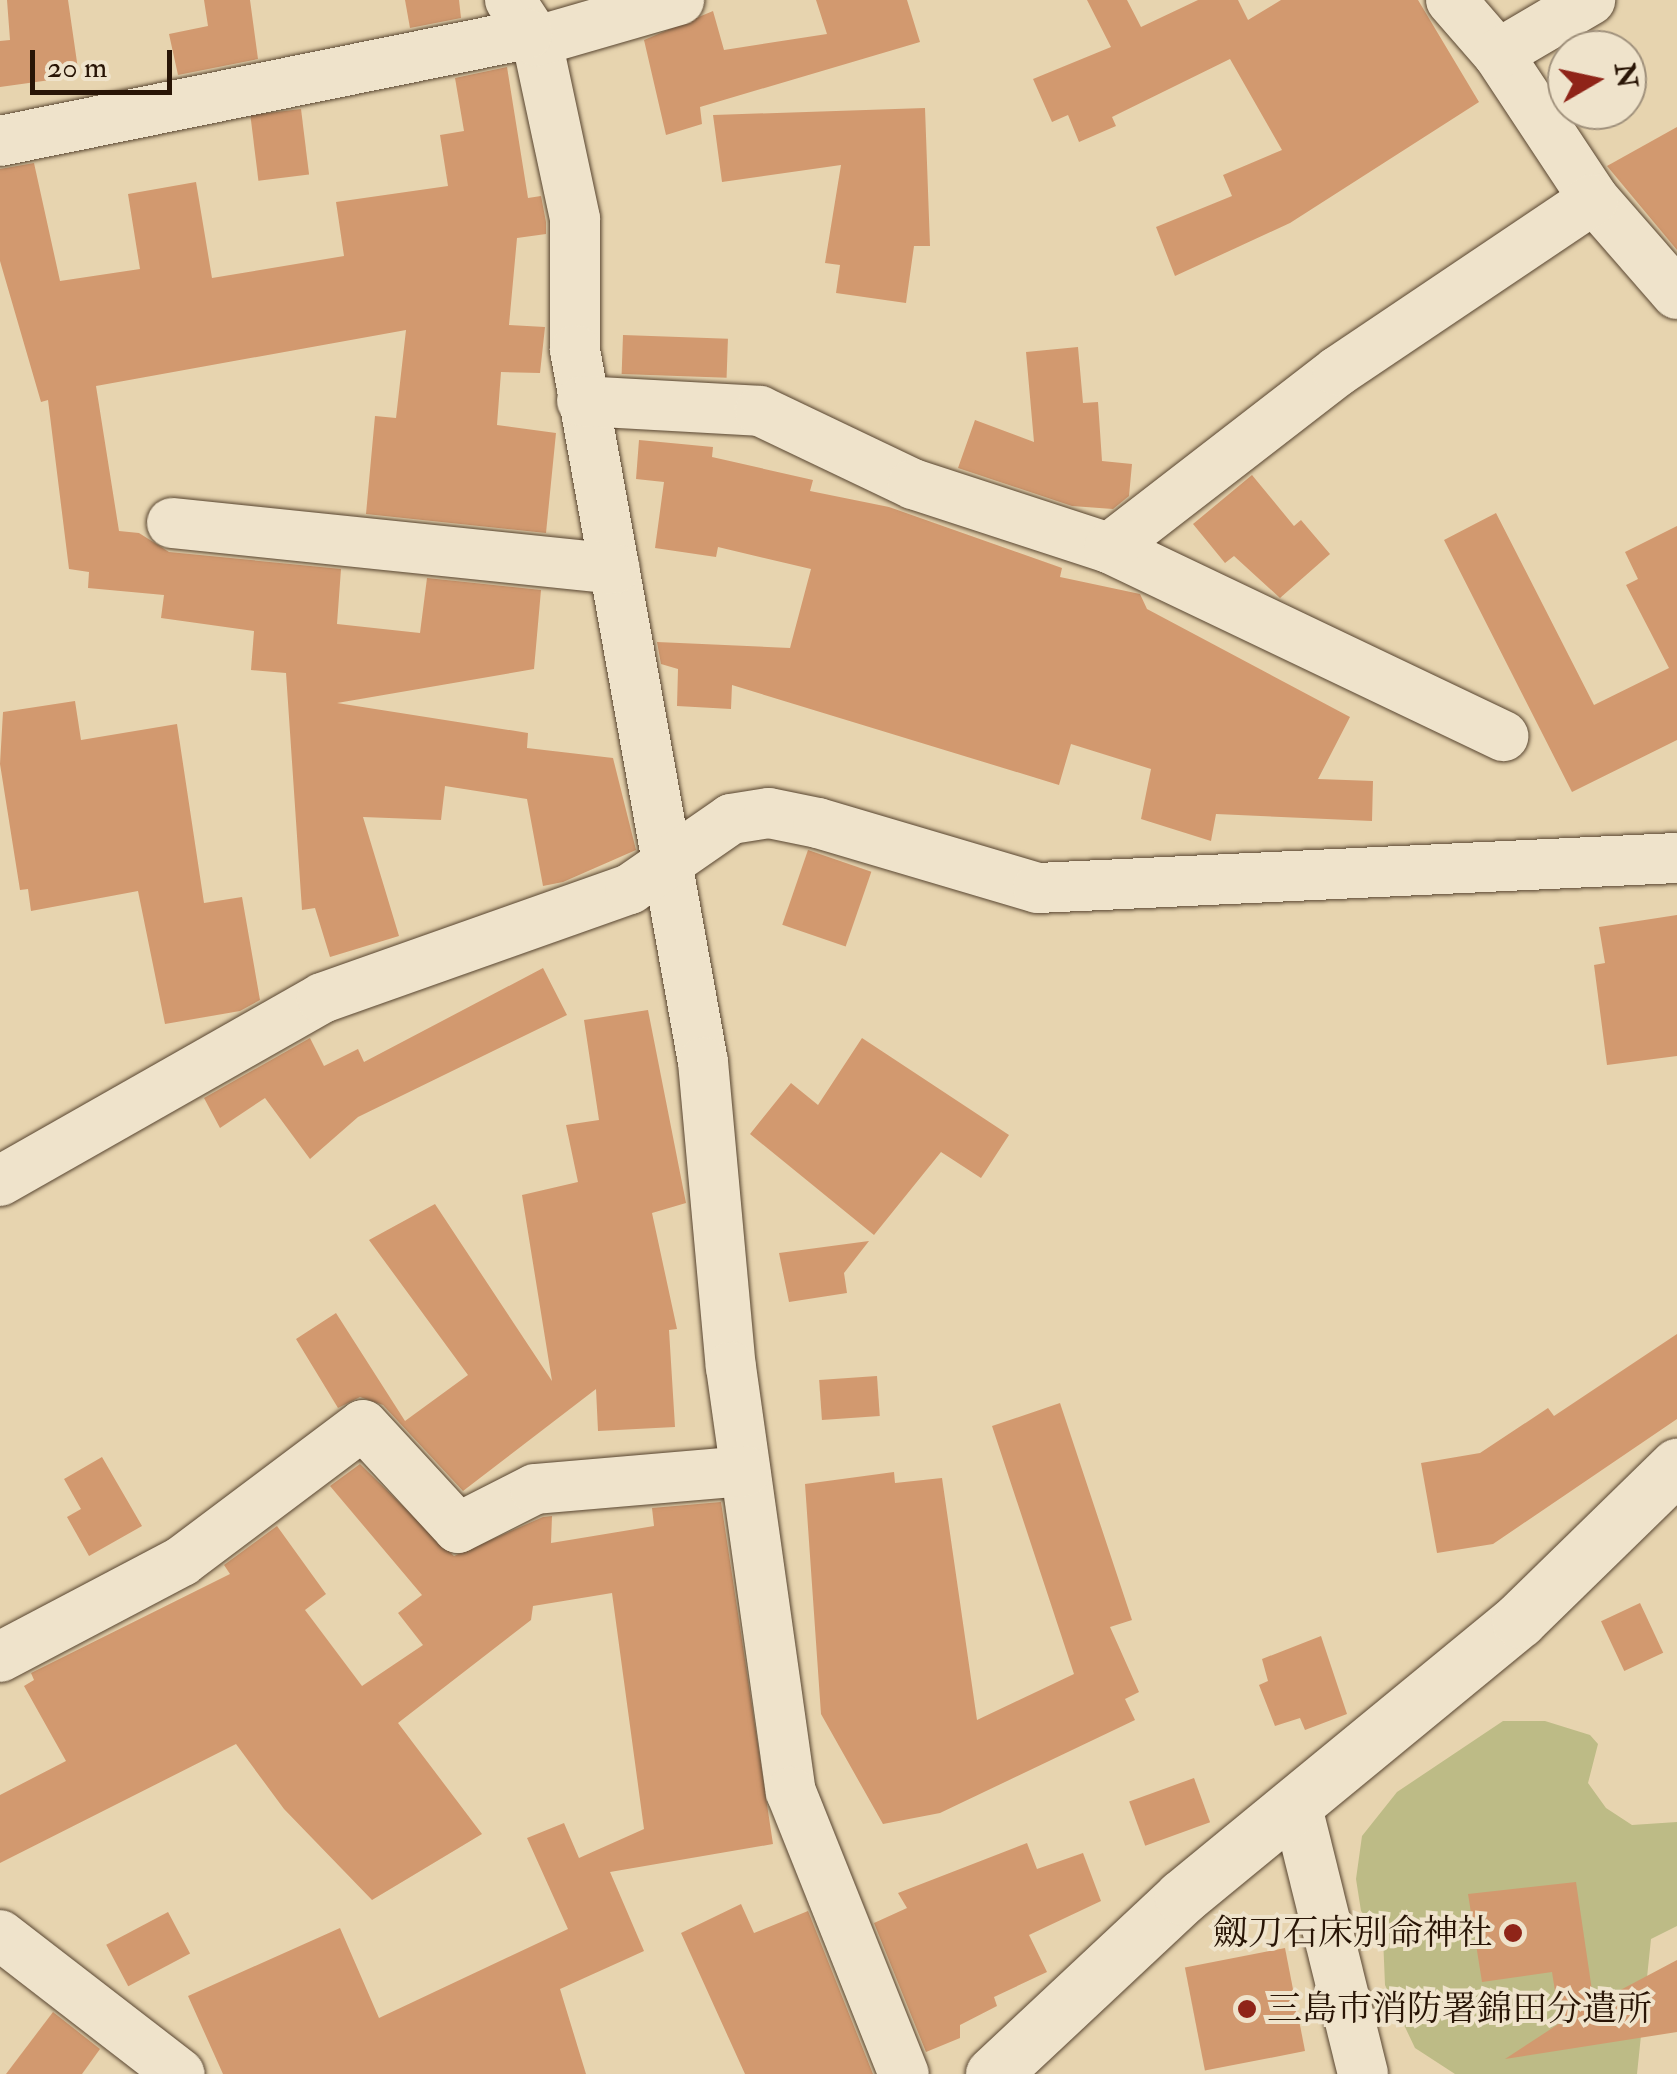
<!DOCTYPE html>
<html>
<head>
<meta charset="utf-8">
<style>
	body { margin:0 }
	#map { position:relative; width:1677px; height:2074px; overflow:hidden; background:#e7d4af; font-family:"IM FELL Double Pica","Noto Serif JP",serif }
	div>[style] { position:absolute }
	.green>* { inset:0; background:#bdbb86 }
	.building>* { inset:0; background:#d2996f; transform-origin:0 0 }
	.roads { filter:drop-shadow(0 0 2px #584530) drop-shadow(0 0 2px #584530) }
	.street>* { height:50px; margin:-25px; padding:0 25px; transform-origin:25px; border-radius:25px; background:#efe3cb }
	.secondary>* { height:55px; margin:-27.5px; padding:0 27.5px; transform-origin:27.5px; border-radius:27.5px; background:#efe3cb }
	.dots>* { width:28px; height:28px; translate:-50% -50%; box-sizing:border-box; border:5px solid #efe3cb; border-radius:50% }
	span { translate:-50% -50%; white-space:nowrap; text-align:center; line-height:1.15; -webkit-text-stroke:8px #efe3cb; paint-order:stroke }
	.poi-label { font-size:35px; color:#291506 }
	.right { translate:-100% -50%; text-align:right }
	.left { translate:0 -50%; text-align:left }
	.north { position:absolute; left:1547px; top:30px; width:100px; height:100px; box-sizing:border-box; background:#efe3cb; border:2px solid #a0917c; border-radius:50%; rotate:81deg; font-size:28px; font-weight:700; line-height:40px; text-align:center; color:#291506 }
	.north::after { content:''; display:block; margin:auto; width:35px; height:45px; background:#8f2418; clip-path:polygon(50% 0,100% 100%,50% 72%,0 100%) }
	.scale { position:absolute; left:30px; top:50px; width:142px; height:45px; box-sizing:border-box; border:5px solid #291506; border-top:0; padding-left:12px; font-size:30px; line-height:35px; white-space:nowrap; color:#291506; -webkit-text-stroke:8px #efe3cb; paint-order:stroke }
</style>
</head>
<body>
<div id="map">
	<div class="green">
		<div style="clip-path:polygon(1503px 1721px,1545px 1721px,1590px 1735px,1598px 1744px,1588px 1783px,1606px 1808px,1632px 1825px,1677px 1822px,1677px 1926px,1651px 1939px,1637px 2074px,1455px 2074px,1415px 2048px,1385px 1985px,1383px 1937px,1361px 1911px,1356px 1879px,1362px 1836px,1397px 1792px)"></div>
	</div>
	<div class="building">
		<div style="clip-path:polygon(7px 0,68px 0,79px 76px,0 87px,0 41px,10px 40px)"></div>
		<div style="clip-path:polygon(204px 0,250px 0,258px 59px,178px 75px,169px 34px,208px 26px)"></div>
		<div style="clip-path:polygon(405px 0,459px 0,461px 18px,410px 28px)"></div>
		<div style="clip-path:polygon(816px 0,907px 0,920px 42px,700px 107px,702px 124px,666px 135px,644px 40px,713px 11px,724px 50px,827px 34px)"></div>
		<div style="clip-path:polygon(1087px 0,1127px 0,1141px 27px,1198px 0,1238px 0,1248px 20px,1281px 0,1418px 0,1479px 102px,1290px 223px,1175px 276px,1156px 227px,1232px 196px,1223px 175px,1282px 150px,1230px 59px,1112px 117px,1116px 126px,1079px 142px,1068px 115px,1052px 122px,1033px 79px,1111px 47px)"></div>
		<div style="clip-path:polygon(507px 67px,528px 198px,541px 196px,546px 222px,546px 234px,517px 238px,509px 325px,545px 327px,540px 373px,501px 372px,497px 425px,556px 433px,546px 533px,366px 514px,375px 416px,396px 418px,406px 330px,96px 386px,119px 531px,139px 533px,169px 552px,341px 569px,337px 624px,420px 633px,427px 578px,541px 590px,534px 669px,337px 703px,528px 733px,527px 748px,613px 758px,636px 850px,563px 882px,543px 886px,527px 799px,445px 786px,441px 820px,363px 817px,399px 936px,330px 957px,315px 908px,302px 910px,286px 673px,251px 670px,254px 631px,161px 618px,164px 595px,88px 588px,89px 572px,69px 569px,48px 400px,41px 402px,0 261px,0 169px,34px 163px,60px 281px,140px 269px,128px 194px,196px 182px,212px 278px,344px 256px,336px 202px,448px 186px,440px 135px,464px 131px,455px 78px)"></div>
		<div style="clip-path:polygon(925px 108px,930px 246px,914px 246px,906px 303px,836px 293px,840px 265px,825px 263px,841px 165px,722px 182px,713px 115px)"></div>
		<div style="left:301px;top:109px;width:66px;height:51px;rotate:83deg"></div>
		<div style="clip-path:polygon(1677px 127px,1677px 250px,1607px 166px)"></div>
		<div style="left:623px;top:335px;width:105px;height:39px;rotate:2deg"></div>
		<div style="clip-path:polygon(1078px 347px,1083px 403px,1098px 402px,1102px 461px,1132px 464px,1129px 496px,1113px 509px,1072px 506px,958px 468px,975px 420px,1034px 442px,1026px 352px)"></div>
		<div style="clip-path:polygon(639px 440px,713px 447px,712px 457px,813px 480px,810px 491px,889px 507px,1062px 568px,1060px 577px,1140px 594px,1147px 609px,1350px 717px,1318px 779px,1373px 781px,1372px 821px,1216px 814px,1211px 841px,1141px 819px,1151px 769px,1071px 744px,1059px 785px,732px 685px,731px 709px,677px 706px,678px 669px,661px 664px,657px 642px,790px 648px,811px 569px,718px 547px,716px 557px,655px 548px,664px 482px,636px 479px)"></div>
		<div style="clip-path:polygon(1252px 475px,1294px 526px,1301px 520px,1330px 554px,1280px 598px,1234px 556px,1225px 563px,1193px 524px)"></div>
		<div style="clip-path:polygon(1496px 513px,1594px 705px,1669px 668px,1626px 585px,1638px 579px,1625px 552px,1677px 526px,1677px 740px,1572px 792px,1444px 540px)"></div>
		<div style="clip-path:polygon(75px 701px,81px 740px,177px 724px,204px 903px,242px 897px,260px 1000px,240px 1011px,165px 1024px,138px 891px,31px 911px,28px 889px,20px 890px,0 764px,3px 712px)"></div>
		<div style="left:808px;top:850px;width:67px;height:79px;rotate:19deg"></div>
		<div style="clip-path:polygon(1677px 915px,1677px 1056px,1607px 1065px,1594px 965px,1605px 963px,1599px 927px)"></div>
		<div style="clip-path:polygon(543px 968px,567px 1015px,358px 1117px,310px 1159px,265px 1098px,220px 1128px,204px 1098px,310px 1038px,324px 1066px,358px 1049px,364px 1062px)"></div>
		<div style="clip-path:polygon(648px 1010px,686px 1203px,652px 1213px,677px 1329px,669px 1330px,675px 1427px,598px 1431px,596px 1389px,463px 1491px,383px 1405px,360px 1397px,338px 1408px,296px 1339px,336px 1313px,405px 1421px,468px 1375px,369px 1240px,435px 1204px,552px 1381px,522px 1195px,578px 1182px,566px 1125px,599px 1120px,584px 1020px)"></div>
		<div style="clip-path:polygon(862px 1038px,1009px 1135px,981px 1178px,941px 1152px,874px 1235px,750px 1134px,791px 1083px,818px 1105px)"></div>
		<div style="clip-path:polygon(869px 1241px,844px 1273px,847px 1293px,789px 1302px,779px 1253px)"></div>
		<div style="clip-path:polygon(1677px 1334px,1677px 1419px,1493px 1544px,1437px 1553px,1421px 1463px,1480px 1453px,1548px 1408px,1554px 1416px)"></div>
		<div style="left:877px;top:1376px;width:40px;height:58px;rotate:86deg"></div>
		<div style="clip-path:polygon(1060px 1403px,1132px 1620px,1110px 1627px,1139px 1692px,1125px 1699px,1135px 1720px,940px 1813px,883px 1824px,821px 1714px,805px 1484px,894px 1472px,895px 1483px,942px 1478px,977px 1720px,1074px 1674px,992px 1426px)"></div>
		<div style="clip-path:polygon(102px 1457px,142px 1526px,89px 1556px,67px 1517px,81px 1509px,64px 1479px)"></div>
		<div style="clip-path:polygon(360px 1464px,454px 1556px,543px 1517px,552px 1516px,551px 1543px,654px 1526px,652px 1508px,721px 1502px,773px 1844px,610px 1872px,644px 1951px,560px 1989px,586px 2074px,223px 2074px,188px 1996px,340px 1928px,379px 2018px,568px 1929px,527px 1838px,564px 1823px,579px 1858px,644px 1829px,612px 1593px,533px 1606px,531px 1620px,398px 1723px,482px 1834px,372px 1900px,284px 1809px,236px 1744px,0 1863px,0 1795px,66px 1761px,24px 1686px,34px 1680px,31px 1673px,230px 1574px,224px 1565px,277px 1526px,326px 1594px,305px 1610px,362px 1686px,423px 1645px,398px 1613px,422px 1595px,330px 1486px)"></div>
		<div style="left:1640px;top:1603px;width:55px;height:43px;rotate:65deg"></div>
		<div style="clip-path:polygon(1321px 1636px,1347px 1714px,1305px 1730px,1300px 1718px,1275px 1726px,1259px 1685px,1268px 1681px,1262px 1659px)"></div>
		<div style="left:1194px;top:1778px;width:47px;height:69px;rotate:70deg"></div>
		<div style="clip-path:polygon(1027px 1843px,1037px 1869px,1083px 1853px,1101px 1901px,1029px 1935px,1047px 1972px,994px 1997px,997px 2006px,960px 2025px,960px 2038px,926px 2052px,874px 1923px,907px 1908px,898px 1893px)"></div>
		<div style="clip-path:polygon(1576px 1882px,1594px 2004px,1677px 1960px,1677px 2032px,1505px 2059px,1560px 2023px,1552px 1972px,1482px 1982px,1468px 1894px)"></div>
		<div style="clip-path:polygon(741px 1904px,754px 1933px,808px 1911px,873px 2074px,745px 2074px,681px 1933px)"></div>
		<div style="left:168px;top:1912px;width:47px;height:70px;rotate:62deg"></div>
		<div style="left:1285px;top:1948px;width:105px;height:102px;rotate:79deg"></div>
		<div style="clip-path:polygon(53px 2012px,100px 2049px,82px 2074px,6px 2074px)"></div>
	</div>
	<div class="roads">
		<div class="street">
			<div style="left:510px;top:0;width:49px;rotate:56.6deg"></div>
			<div style="left:537px;top:41px;width:182px;rotate:77.9deg"></div>
			<div style="left:575px;top:219px;width:131px;rotate:90deg"></div>
			<div style="left:575px;top:350px;width:723px;rotate:79.81deg"></div>
			<div style="left:703px;top:1062px;width:306px;rotate:84.8deg"></div>
			<div style="left:731px;top:1367px;width:429px;rotate:82deg"></div>
			<div style="left:791px;top:1792px;width:304px;rotate:68.2deg"></div>
			<div style="left:1451px;top:0;width:72px;rotate:49deg"></div>
			<div style="left:1498px;top:54px;width:174px;rotate:56.5deg"></div>
			<div style="left:1594px;top:199px;width:126px;rotate:48.9deg"></div>
			<div style="left:537px;top:41px;width:148px;rotate:-16.1deg"></div>
			<div style="left:1498px;top:54px;width:107px;rotate:-30.4deg"></div>
			<div style="left:0;top:141px;width:538px;rotate:-11.48deg"></div>
			<div style="left:582px;top:401px;width:178px;rotate:3.2deg"></div>
			<div style="left:760px;top:411px;width:170px;rotate:25.5deg"></div>
			<div style="left:913px;top:484px;width:206px;rotate:18.1deg"></div>
			<div style="left:1109px;top:548px;width:437px;rotate:25.5deg"></div>
			<div style="left:172px;top:523px;width:445px;rotate:5.9deg"></div>
			<div style="left:1109px;top:548px;width:289px;rotate:-37.7deg"></div>
			<div style="left:1338px;top:371px;width:308px;rotate:-33.9deg"></div>
			<div style="left:0;top:1181px;width:370px;rotate:-29.6deg"></div>
			<div style="left:322px;top:998px;width:327px;rotate:-19.5deg"></div>
			<div style="left:630px;top:889px;width:123px;rotate:-34.7deg"></div>
			<div style="left:731px;top:819px;width:38px;rotate:-9deg"></div>
			<div style="left:769px;top:813px;width:50px;rotate:11.5deg"></div>
			<div style="left:818px;top:823px;width:229px;rotate:16.5deg"></div>
			<div style="left:1038px;top:888px;width:640px;rotate:-2.69deg"></div>
			<div style="left:0;top:1657px;width:206px;rotate:-27.8deg"></div>
			<div style="left:182px;top:1561px;width:226px;rotate:-36.9deg"></div>
			<div style="left:363px;top:1425px;width:140px;rotate:47.3deg"></div>
			<div style="left:458px;top:1528px;width:86px;rotate:-26.9deg"></div>
			<div style="left:535px;top:1489px;width:211px;rotate:-4.9deg"></div>
			<div style="left:1296px;top:1803px;width:279px;rotate:76.1deg"></div>
			<div style="left:0;top:1935px;width:227px;rotate:37.7deg"></div>
		</div>
		<div class="secondary">
			<div style="left:993px;top:2074px;width:259px;rotate:-43.1deg"></div>
			<div style="left:1182px;top:1897px;width:436px;rotate:-39.4deg"></div>
			<div style="left:1519px;top:1620px;width:221px;rotate:-44.3deg"></div>
		</div>
	</div>
	<div class="dots">
		<div style="left:1513px;top:1933px;background:#8f2418"></div>
		<div style="left:1247px;top:2009px;background:#8f2418"></div>
	</div>
	<div class="poi-label">
		<span class="right" style="left:1493px;top:1933px">劔刀石床別命神社</span>
		<span class="left" style="left:1267px;top:2009px">三島市消防署錦田分遣所</span>
	</div>
	<div class="north">N</div>
	<div class="scale">20 m</div>
</div>
</body>
</html>
